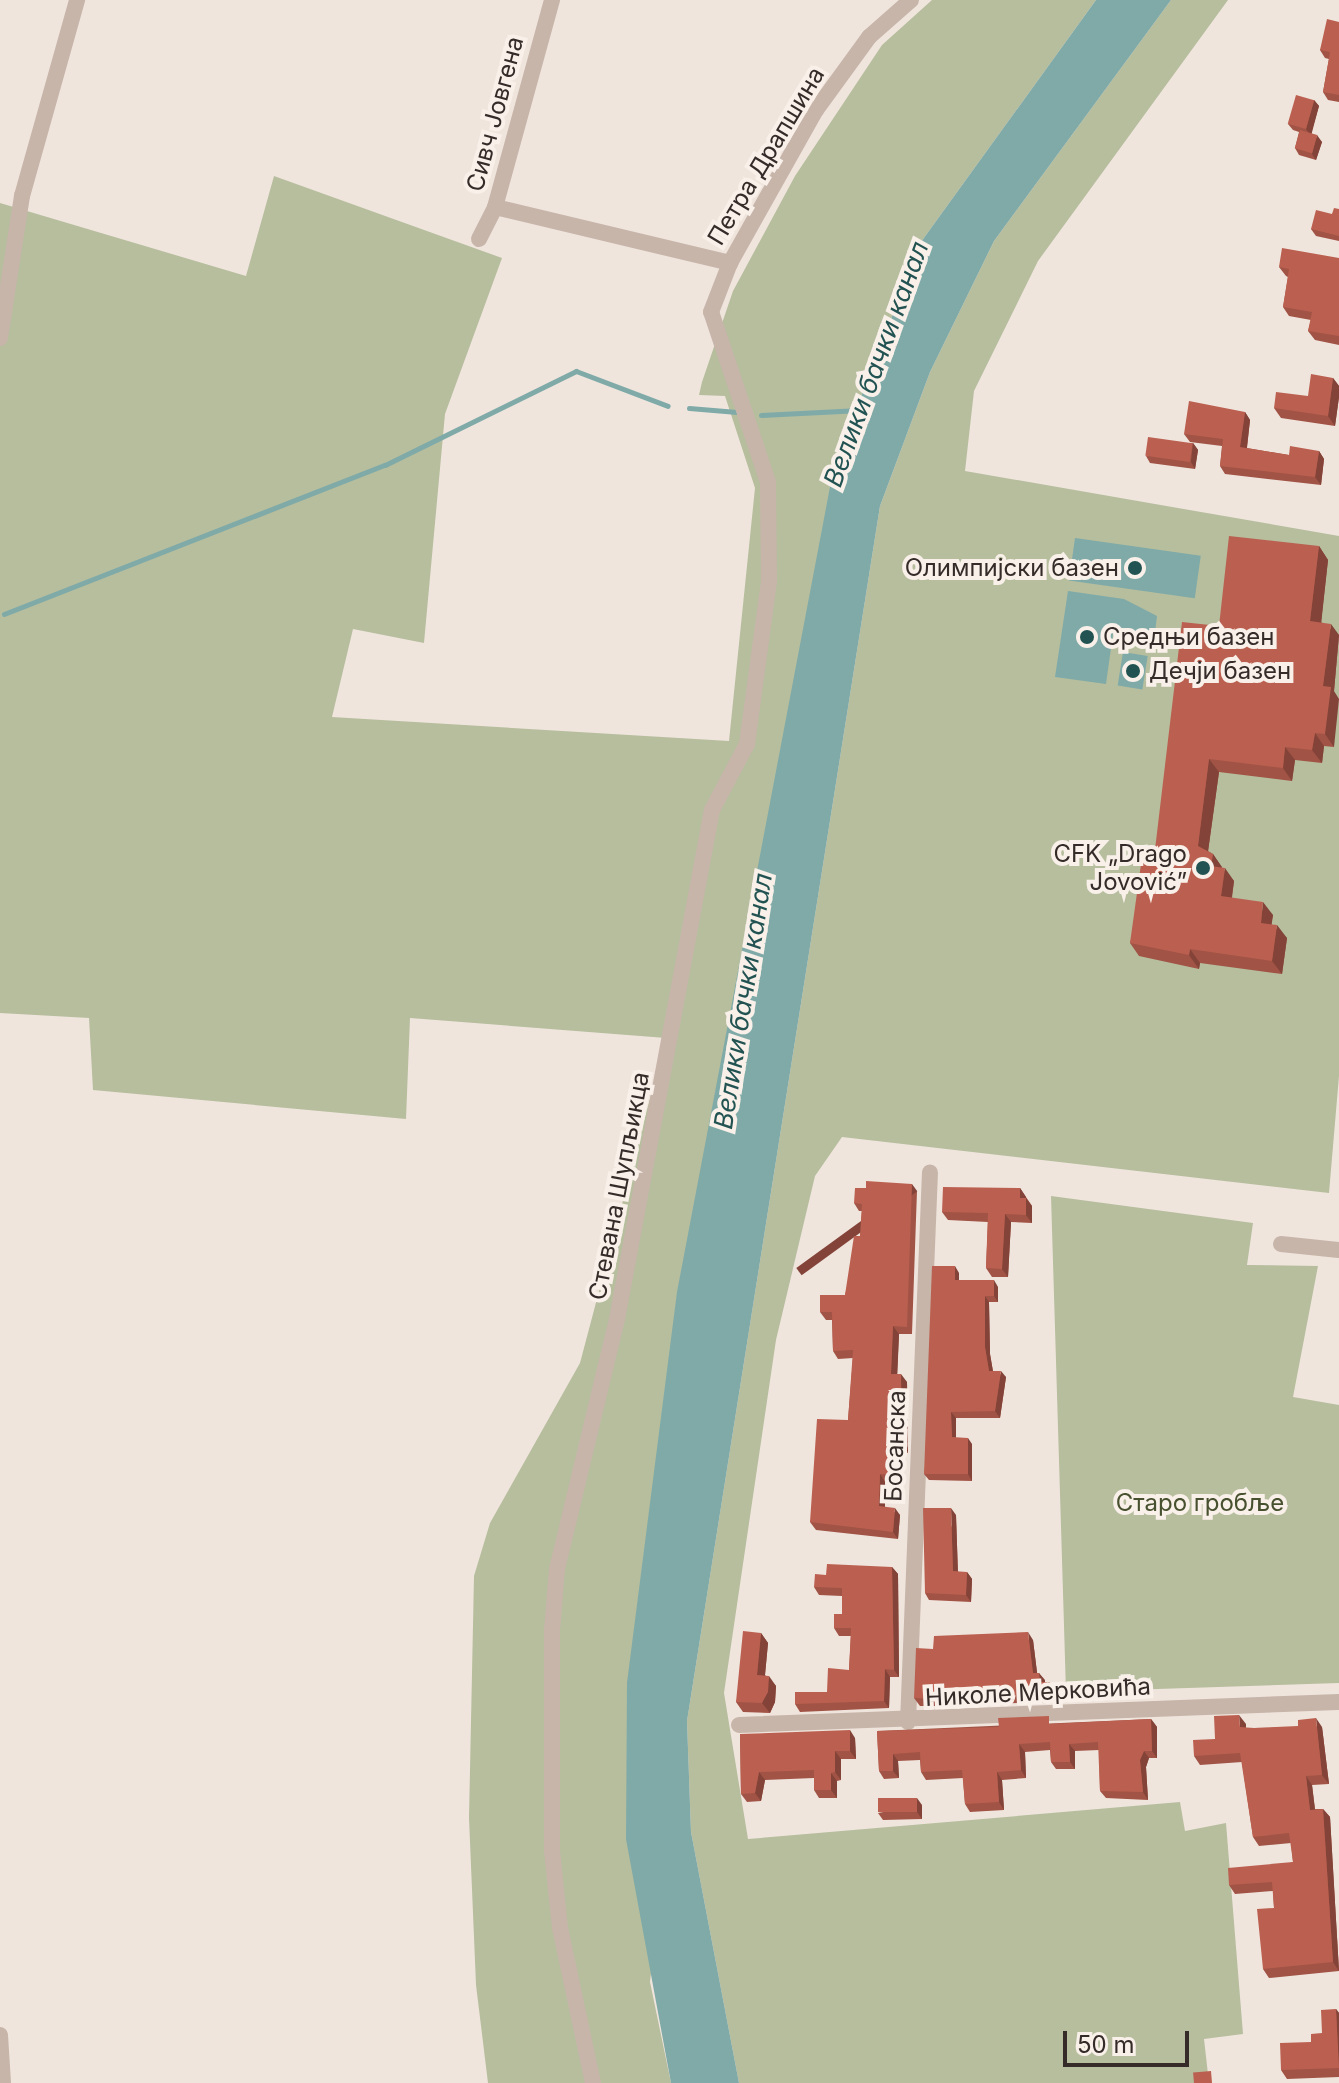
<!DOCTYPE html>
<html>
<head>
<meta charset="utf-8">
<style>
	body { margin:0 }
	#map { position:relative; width:1339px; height:2083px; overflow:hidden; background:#f0e5dd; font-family:Inter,sans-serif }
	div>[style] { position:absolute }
	.green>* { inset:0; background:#b6be9e }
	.water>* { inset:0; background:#7faaa8; transform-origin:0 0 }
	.stream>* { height:5px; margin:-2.5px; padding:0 2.5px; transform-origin:2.5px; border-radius:2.5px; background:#7faaa8 }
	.minor>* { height:16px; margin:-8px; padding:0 8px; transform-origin:8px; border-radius:8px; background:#c7b5aa }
	.wall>* { inset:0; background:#a15345 }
	.shaded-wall>* { inset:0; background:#834338; transform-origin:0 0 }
	.building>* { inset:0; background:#bb6050; transform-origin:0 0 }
	.dots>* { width:22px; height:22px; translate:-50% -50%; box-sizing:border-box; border:4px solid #f8f0e9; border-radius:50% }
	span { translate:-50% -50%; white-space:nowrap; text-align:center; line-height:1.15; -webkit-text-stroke:8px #f8f0e9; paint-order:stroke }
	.street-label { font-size:24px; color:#352c29 }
	.poi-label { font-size:24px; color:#352c29 }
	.right { translate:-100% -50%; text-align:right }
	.left { translate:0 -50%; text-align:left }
	.park-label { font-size:24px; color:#48512f }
	.water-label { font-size:26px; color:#225352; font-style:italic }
	.scale { position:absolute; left:1063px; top:2031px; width:126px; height:36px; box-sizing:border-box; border:4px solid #352c29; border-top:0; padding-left:10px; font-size:24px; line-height:28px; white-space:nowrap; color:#352c29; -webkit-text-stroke:6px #f8f0e9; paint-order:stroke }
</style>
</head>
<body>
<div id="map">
	<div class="green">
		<div style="clip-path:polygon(932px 0,1096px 0,921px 242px,834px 466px,650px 1982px,671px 2083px,488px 2083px,476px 1985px,469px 1818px,474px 1576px,490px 1523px,580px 1363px,666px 1038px,410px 1018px,406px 1119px,93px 1090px,89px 1018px,0 1013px,0 203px,246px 276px,274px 176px,502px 258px,445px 414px,424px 643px,353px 629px,332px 717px,729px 741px,755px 488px,725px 396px,699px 395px,702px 382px,733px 291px,795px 176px,882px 45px)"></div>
		<div style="clip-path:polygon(1171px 0,1228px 0,1038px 261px,974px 391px,965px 471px,1339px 536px,1339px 1076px,1329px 1193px,842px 1137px,815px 1176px,776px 1340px,724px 1693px,748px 1839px,1180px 1802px,1185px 1831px,1226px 1823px,1243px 2034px,1204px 2039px,1209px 2083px,739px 2083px,691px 1832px,687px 1721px,880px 506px,930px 372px,994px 241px)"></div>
		<div style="clip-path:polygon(1051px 1196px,1253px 1223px,1247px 1265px,1318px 1266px,1293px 1397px,1339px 1405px,1339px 1683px,1066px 1692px)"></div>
	</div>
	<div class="water">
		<div style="clip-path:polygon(1096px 0,1171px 0,994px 241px,930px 372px,880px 506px,687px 1721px,691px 1832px,739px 2083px,671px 2083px,626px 1839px,627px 1683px,677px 1292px,834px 466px,921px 242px)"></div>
		<div style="left:1075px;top:538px;width:127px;height:43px;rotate:8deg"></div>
		<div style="clip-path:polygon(1068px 591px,1124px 599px,1157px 616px,1154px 640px,1113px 634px,1106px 684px,1055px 677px)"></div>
		<div style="left:1123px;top:652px;width:25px;height:34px;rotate:9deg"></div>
	</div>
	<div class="stream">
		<div style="left:689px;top:408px;width:48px;rotate:4.8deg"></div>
		<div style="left:761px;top:415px;width:99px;rotate:-2.9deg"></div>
		<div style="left:4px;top:614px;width:409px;rotate:-21.4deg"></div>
		<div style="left:385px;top:465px;width:213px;rotate:-26.2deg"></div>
		<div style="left:576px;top:371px;width:98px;rotate:20.8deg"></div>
	</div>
	<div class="minor">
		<div style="left:495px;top:207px;width:242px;rotate:13.4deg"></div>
		<div style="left:479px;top:239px;width:36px;rotate:-63deg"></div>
		<div style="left:495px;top:207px;width:215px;rotate:-74.6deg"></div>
		<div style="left:0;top:338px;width:144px;rotate:-81.2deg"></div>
		<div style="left:22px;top:196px;width:204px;rotate:-74.3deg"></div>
		<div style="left:1281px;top:1244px;width:58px;rotate:5.9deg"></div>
		<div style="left:908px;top:1722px;width:550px;rotate:-87.71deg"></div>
		<div style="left:739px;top:1725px;width:600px;rotate:-2.2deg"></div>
		<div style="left:0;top:2035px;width:48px;rotate:86.4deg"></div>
		<div style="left:593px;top:2083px;width:158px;rotate:-102deg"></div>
		<div style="left:560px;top:1928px;width:78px;rotate:-95.9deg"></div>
		<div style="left:552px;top:1850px;width:220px;rotate:-90deg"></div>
		<div style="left:552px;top:1630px;width:61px;rotate:-85.3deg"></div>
		<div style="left:557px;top:1569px;width:257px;rotate:-76.5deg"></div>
		<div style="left:617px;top:1319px;width:518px;rotate:-79.43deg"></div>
		<div style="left:712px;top:810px;width:75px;rotate:-62.1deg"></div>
		<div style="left:747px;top:744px;width:164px;rotate:-82.3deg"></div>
		<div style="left:769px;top:581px;width:99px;rotate:-90.6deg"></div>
		<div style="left:768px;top:482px;width:179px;rotate:-108.5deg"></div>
		<div style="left:711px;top:312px;width:53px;rotate:-68.8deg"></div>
		<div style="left:730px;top:263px;width:176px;rotate:-60.7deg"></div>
		<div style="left:816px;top:110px;width:90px;rotate:-54deg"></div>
		<div style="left:869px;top:37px;width:56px;rotate:-41.4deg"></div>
	</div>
	<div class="wall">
		<div style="clip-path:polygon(1339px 22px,1339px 102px,1328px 100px,1323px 92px,1329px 59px,1325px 58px,1320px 50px)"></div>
		<div style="clip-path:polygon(1314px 100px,1319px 106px,1311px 133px,1322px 142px,1316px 160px,1299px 155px,1295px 148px,1299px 132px,1293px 130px,1288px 124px)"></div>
		<div style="clip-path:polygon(1339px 209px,1339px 241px,1316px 236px,1311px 229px)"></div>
		<div style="clip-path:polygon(1339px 258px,1339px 345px,1315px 340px,1308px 331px,1311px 320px,1289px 316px,1283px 307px,1288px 277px,1286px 276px,1279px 267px)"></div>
		<div style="clip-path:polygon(1333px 378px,1339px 386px,1339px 397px,1335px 426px,1281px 418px,1274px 408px,1308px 396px)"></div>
		<div style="clip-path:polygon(1245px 412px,1250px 420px,1247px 448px,1289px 455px,1319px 451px,1324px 459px,1321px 485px,1225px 474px,1220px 466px,1222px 446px,1190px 442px,1184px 434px)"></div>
		<div style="clip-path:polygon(1193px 443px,1198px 450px,1195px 469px,1150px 463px,1146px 456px)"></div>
		<div style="clip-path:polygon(1319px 546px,1328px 560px,1321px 622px,1339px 635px,1334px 691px,1334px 747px,1324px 746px,1322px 763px,1295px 760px,1292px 781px,1219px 772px,1208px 851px,1213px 854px,1222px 868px,1234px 881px,1232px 898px,1273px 915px,1271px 924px,1287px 938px,1282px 974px,1200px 963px,1199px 969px,1139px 956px,1130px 943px,1219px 626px)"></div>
		<div style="clip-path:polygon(1020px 1188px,1032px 1206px,1032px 1223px,1011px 1222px,1008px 1277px,992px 1277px,986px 1268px,988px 1222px,948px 1220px,942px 1212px)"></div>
		<div style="clip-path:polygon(917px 1191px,912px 1334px,899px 1334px,897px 1374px,907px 1382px,908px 1453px,902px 1453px,901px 1482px,885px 1482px,885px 1507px,900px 1515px,898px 1539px,816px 1530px,810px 1522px,848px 1420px,853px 1358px,838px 1359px,833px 1351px,832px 1320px,826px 1320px,820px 1312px,845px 1295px,860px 1236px,862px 1211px,859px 1211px,854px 1203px)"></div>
		<div style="clip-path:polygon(959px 1273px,959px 1280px,998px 1287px,998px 1302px,989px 1302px,990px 1354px,993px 1371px,1006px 1377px,1000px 1418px,956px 1418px,956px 1438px,972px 1444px,972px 1481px,929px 1480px,924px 1474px)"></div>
		<div style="clip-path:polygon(956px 1515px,958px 1572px,967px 1572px,972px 1579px,971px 1602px,929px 1600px,925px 1593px)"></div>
		<div style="clip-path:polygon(892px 1567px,898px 1574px,899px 1677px,890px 1677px,889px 1708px,800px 1712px,795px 1704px,827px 1692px,849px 1670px,851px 1636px,839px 1636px,834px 1628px,842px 1614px,842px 1596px,819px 1595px,814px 1587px,826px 1575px)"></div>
		<div style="clip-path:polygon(761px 1633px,768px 1643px,765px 1675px,776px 1686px,775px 1702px,770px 1713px,743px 1712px,736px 1702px)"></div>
		<div style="clip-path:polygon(1033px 1640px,1037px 1673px,1039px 1673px,1045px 1682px,1049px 1682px,1054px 1690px,1054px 1702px,987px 1704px,941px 1699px,940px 1706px,920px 1706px,914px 1698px,933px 1649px)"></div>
		<div style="clip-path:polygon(1151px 1719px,1157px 1727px,1157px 1758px,1149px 1758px,1146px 1767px,1148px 1800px,1106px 1798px,1100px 1791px,1099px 1750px,1075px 1751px,1075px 1769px,1056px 1769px,1051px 1762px,1050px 1750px,1025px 1752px,1026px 1778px,1002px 1780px,1004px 1810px,970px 1812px,965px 1804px,963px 1778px,926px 1780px,921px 1772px,920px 1760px,898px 1761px,899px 1778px,884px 1779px,879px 1771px,877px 1731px)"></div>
		<div style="clip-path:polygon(1246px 1724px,1246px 1728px,1254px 1728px,1322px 1727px,1329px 1784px,1312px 1785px,1315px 1809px,1323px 1809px,1330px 1817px,1339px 1971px,1269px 1978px,1263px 1969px,1274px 1908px,1273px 1891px,1235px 1894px,1229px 1885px,1293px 1862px,1291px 1843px,1259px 1846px,1253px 1837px,1242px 1762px,1200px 1765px,1194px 1756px,1215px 1739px)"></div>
		<div style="clip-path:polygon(740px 1734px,855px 1738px,856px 1759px,841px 1759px,841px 1780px,837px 1781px,837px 1798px,819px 1798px,814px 1790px,814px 1778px,765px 1780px,761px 1801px,747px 1802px,741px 1794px)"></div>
		<div style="clip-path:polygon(922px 1805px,922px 1819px,883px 1820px,878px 1813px)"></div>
		<div style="clip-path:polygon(1336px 2009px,1339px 2013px,1339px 2077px,1287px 2079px,1281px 2070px,1322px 2033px)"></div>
	</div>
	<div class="shaded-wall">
		<div style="clip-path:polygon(1314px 100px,1319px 106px,1311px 136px,1306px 129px)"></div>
		<div style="clip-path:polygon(1317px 135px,1322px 142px,1316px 160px,1312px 154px)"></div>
		<div style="clip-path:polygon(1333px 378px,1339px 386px,1339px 397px,1335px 426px,1328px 416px)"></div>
		<div style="clip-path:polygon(1245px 412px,1250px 420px,1246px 455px,1240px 447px)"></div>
		<div style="clip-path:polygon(1193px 443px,1198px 450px,1195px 469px,1191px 462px)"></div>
		<div style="clip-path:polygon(1319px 451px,1324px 459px,1321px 485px,1315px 477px)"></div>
		<div style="clip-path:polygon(1319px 546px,1328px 560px,1320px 634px,1310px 621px)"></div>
		<div style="clip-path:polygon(1331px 624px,1339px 635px,1334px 691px,1339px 699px,1334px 747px,1325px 734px,1323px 686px)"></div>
		<div style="clip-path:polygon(1315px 733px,1324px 746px,1322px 763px,1312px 750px)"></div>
		<div style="clip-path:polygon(1285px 747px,1295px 760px,1292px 781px,1283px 768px)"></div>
		<div style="clip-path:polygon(1209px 759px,1219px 772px,1207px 859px,1198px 846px)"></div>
		<div style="clip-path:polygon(1213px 854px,1222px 867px,1220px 879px,1211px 866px)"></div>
		<div style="clip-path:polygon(1225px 868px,1234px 881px,1230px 909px,1221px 896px)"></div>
		<div style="clip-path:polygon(1263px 902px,1273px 915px,1270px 936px,1261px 923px)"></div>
		<div style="clip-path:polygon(1277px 925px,1287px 938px,1282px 974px,1272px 961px)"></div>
		<div style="clip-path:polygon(1190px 949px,1200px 963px,1199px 969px,1189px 955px)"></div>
		<div style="left:912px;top:1184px;width:9px;height:143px;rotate:54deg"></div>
		<div style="clip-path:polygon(1020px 1188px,1026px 1197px,1026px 1200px,1026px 1198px,1032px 1206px,1032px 1223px,1026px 1215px,1020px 1198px)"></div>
		<div style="clip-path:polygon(1005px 1214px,1011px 1222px,1008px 1277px,1002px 1269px)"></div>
		<div style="clip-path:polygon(955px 1266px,959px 1273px,959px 1286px,955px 1280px)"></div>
		<div style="clip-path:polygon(994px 1280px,998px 1287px,998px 1302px,994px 1296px)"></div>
		<div style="clip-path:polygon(985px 1296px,989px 1302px,990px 1354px,994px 1378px,989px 1371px,985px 1347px)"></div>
		<div style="clip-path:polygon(893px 1326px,899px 1334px,897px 1382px,891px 1374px)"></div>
		<div style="clip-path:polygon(1001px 1371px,1006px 1377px,1000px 1418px,995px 1411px)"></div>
		<div style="clip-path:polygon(901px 1374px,907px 1382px,908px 1453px,902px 1445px)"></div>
		<div style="clip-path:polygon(951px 1412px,956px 1418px,956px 1444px,952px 1437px)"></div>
		<div style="clip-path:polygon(968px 1438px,972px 1444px,972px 1481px,968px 1474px)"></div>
		<div style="clip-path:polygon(897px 1445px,902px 1453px,901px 1482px,896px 1475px)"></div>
		<div style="clip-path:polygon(880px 1474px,885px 1482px,885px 1514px,879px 1506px)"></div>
		<div style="clip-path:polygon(895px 1508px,900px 1515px,898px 1539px,893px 1532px)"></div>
		<div style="clip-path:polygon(951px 1508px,956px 1515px,958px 1578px,953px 1571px)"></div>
		<div style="clip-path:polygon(892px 1567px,898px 1574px,899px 1677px,894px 1670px)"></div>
		<div style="clip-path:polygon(967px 1572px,972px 1579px,971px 1602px,966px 1595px)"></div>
		<div style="clip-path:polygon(1028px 1632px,1033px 1640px,1038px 1680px,1033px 1673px)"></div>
		<div style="clip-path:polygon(761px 1633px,768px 1643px,764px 1685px,757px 1675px)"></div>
		<div style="clip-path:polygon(885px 1669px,890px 1677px,889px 1708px,884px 1701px)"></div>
		<div style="clip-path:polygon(1039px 1673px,1045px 1680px,1045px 1689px,1040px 1682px)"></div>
		<div style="clip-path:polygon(769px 1676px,776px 1686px,775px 1702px,770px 1713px,762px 1703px)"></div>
		<div style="clip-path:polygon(1049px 1682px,1054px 1690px,1054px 1702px,1049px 1694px)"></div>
		<div style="clip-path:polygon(935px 1692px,941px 1699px,940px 1706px,935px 1699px)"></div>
		<div style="clip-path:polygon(1239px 1715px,1246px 1724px,1246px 1736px,1240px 1727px)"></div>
		<div style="clip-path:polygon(1316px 1718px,1322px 1727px,1329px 1784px,1322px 1775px)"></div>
		<div style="clip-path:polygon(1151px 1719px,1157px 1727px,1157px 1758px,1152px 1751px)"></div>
		<div style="clip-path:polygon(850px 1730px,855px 1738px,856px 1759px,850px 1751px)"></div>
		<div style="clip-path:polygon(1019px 1744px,1025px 1752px,1026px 1778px,1021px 1770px)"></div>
		<div style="clip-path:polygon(1069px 1744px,1075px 1751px,1075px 1769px,1070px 1762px)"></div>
		<div style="clip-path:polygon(835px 1751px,841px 1759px,841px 1780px,835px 1772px)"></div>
		<div style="clip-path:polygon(1144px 1751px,1149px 1758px,1146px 1767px,1148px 1800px,1143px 1792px,1140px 1760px)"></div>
		<div style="clip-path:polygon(893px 1754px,898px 1761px,899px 1778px,893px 1771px)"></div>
		<div style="clip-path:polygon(759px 1772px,765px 1780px,761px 1801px,755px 1793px)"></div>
		<div style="clip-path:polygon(997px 1772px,1002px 1780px,1004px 1810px,999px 1802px)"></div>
		<div style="clip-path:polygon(831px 1773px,837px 1781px,837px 1798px,831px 1790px)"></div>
		<div style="clip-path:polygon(1306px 1776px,1312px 1785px,1316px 1819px,1310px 1810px)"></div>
		<div style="clip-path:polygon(917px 1798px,922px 1805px,922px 1819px,917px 1812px)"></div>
		<div style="clip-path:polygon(1323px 1809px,1330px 1817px,1339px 1971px,1333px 1962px)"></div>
		<div style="clip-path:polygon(1336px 2009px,1339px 2013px,1339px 2068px)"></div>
	</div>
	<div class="building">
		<div style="clip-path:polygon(1327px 19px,1339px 22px,1339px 95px,1323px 92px,1330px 52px,1320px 50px)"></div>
		<div style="left:1296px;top:95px;width:19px;height:30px;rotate:16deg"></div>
		<div style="left:1300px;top:130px;width:18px;height:19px;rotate:16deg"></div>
		<div style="clip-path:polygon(1334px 208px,1339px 209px,1339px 236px,1311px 229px,1316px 210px,1332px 214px)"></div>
		<div style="clip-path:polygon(1282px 248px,1339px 258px,1339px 336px,1308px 331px,1312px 312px,1283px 307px,1289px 269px,1279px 267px)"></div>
		<div style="clip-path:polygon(1311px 374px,1333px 378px,1328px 416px,1274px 408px,1276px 392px,1308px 396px)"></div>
		<div style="clip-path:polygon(1189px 401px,1245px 412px,1240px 447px,1289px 455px,1290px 446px,1319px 451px,1315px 477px,1220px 466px,1223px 439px,1184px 434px)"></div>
		<div style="left:1148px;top:437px;width:45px;height:19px;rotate:8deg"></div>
		<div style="clip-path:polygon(1229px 536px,1319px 546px,1310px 621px,1331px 624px,1323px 686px,1331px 687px,1325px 734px,1315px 733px,1312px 750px,1285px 747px,1283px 768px,1209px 759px,1198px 846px,1213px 854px,1211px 866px,1225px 868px,1221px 896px,1263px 902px,1261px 923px,1277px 925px,1272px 961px,1190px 949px,1189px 955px,1130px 943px,1142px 857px,1154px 858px,1182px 622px,1219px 626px)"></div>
		<div style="clip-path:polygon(866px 1181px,912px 1184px,907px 1327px,893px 1326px,891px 1374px,901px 1374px,902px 1445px,897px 1445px,896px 1475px,880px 1474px,879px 1506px,895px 1508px,893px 1532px,810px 1522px,817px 1419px,848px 1420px,853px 1350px,833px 1351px,832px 1312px,820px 1312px,820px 1295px,845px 1295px,854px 1236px,860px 1236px,862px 1204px,854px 1203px,855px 1188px,866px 1188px)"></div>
		<div style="clip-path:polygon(943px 1187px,1020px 1188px,1020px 1198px,1026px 1198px,1026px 1215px,1005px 1214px,1002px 1269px,986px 1268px,988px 1213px,942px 1212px)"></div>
		<div style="clip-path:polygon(932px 1266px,955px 1266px,955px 1280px,994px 1280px,994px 1296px,985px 1296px,985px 1347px,989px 1371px,1001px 1371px,995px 1411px,951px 1412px,952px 1437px,968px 1438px,968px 1474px,924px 1474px)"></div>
		<div style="clip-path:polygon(923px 1508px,951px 1508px,953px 1571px,967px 1572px,966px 1595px,925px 1593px)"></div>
		<div style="clip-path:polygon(827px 1564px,892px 1567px,894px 1670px,885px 1669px,884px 1701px,795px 1704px,795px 1692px,827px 1692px,828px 1668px,849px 1670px,851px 1628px,834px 1628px,834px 1614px,842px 1614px,842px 1588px,814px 1587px,815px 1574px,826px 1575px)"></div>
		<div style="clip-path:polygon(743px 1631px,761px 1633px,757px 1675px,769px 1676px,768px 1692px,762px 1703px,736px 1702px)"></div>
		<div style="clip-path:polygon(1028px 1632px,1033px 1673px,1039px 1673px,1040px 1682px,1049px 1682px,1049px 1694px,982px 1697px,935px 1692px,935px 1699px,914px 1698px,916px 1648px,933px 1649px,934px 1636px)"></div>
		<div style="clip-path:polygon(1239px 1715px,1240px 1727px,1254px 1728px,1298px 1726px,1298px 1720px,1316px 1718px,1322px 1775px,1306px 1776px,1310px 1810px,1323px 1809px,1333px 1962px,1263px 1969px,1257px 1909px,1274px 1908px,1272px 1882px,1229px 1885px,1228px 1868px,1293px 1862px,1289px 1833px,1253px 1837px,1240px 1753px,1194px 1756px,1193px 1740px,1215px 1739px,1214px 1716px)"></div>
		<div style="clip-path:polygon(1049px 1716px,1049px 1724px,1151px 1719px,1152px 1751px,1144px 1751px,1140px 1760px,1143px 1792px,1100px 1791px,1098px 1742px,1069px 1744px,1070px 1762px,1051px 1762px,1050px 1742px,1019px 1744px,1021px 1770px,997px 1772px,999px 1802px,965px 1804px,962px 1770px,921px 1772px,920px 1752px,893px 1754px,893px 1771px,879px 1771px,877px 1731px,999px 1727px,998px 1718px)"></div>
		<div style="clip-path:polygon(850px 1730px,850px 1751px,835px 1751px,835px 1772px,831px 1773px,831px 1790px,814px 1790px,814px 1770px,759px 1772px,755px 1793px,741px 1794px,740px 1734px)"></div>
		<div style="left:917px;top:1798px;width:14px;height:39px;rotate:90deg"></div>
		<div style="clip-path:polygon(1336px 2009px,1339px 2068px,1281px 2070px,1280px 2043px,1311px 2042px,1311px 2034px,1322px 2033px,1321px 2010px)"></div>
		<div style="left:1211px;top:2071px;width:12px;height:18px;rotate:85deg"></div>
	</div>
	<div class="dots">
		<div style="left:1135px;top:568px;background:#225352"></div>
		<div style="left:1087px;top:637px;background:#225352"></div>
		<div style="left:1133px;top:671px;background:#225352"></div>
		<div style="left:1203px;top:868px;background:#225352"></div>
	</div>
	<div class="street-label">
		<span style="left:495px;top:114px;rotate:-75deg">Сивч Јовгена</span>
		<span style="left:766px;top:156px;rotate:-59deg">Петра Драпшина</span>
		<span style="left:619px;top:1186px;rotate:-79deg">Стевана Шупљикца</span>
		<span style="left:895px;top:1446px;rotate:-88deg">Босанска</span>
		<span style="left:1038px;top:1692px;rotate:-3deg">Николе Мерковића</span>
	</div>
	<div class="poi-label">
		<span class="right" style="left:1119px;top:568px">Олимпијски базен</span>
		<span class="left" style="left:1103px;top:637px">Средњи базен</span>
		<span class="left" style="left:1149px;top:671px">Дечји базен</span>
		<span class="right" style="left:1187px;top:868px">CFK „Drago<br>Jovović”</span>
	</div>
	<div class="park-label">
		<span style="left:1200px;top:1503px">Старо гробље</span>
	</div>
	<div class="water-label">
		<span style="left:876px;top:364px;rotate:-70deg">Велики бачки канал</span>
		<span style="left:743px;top:1001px;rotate:-81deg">Велики бачки канал</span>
	</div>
	<div class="scale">50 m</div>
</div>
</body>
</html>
